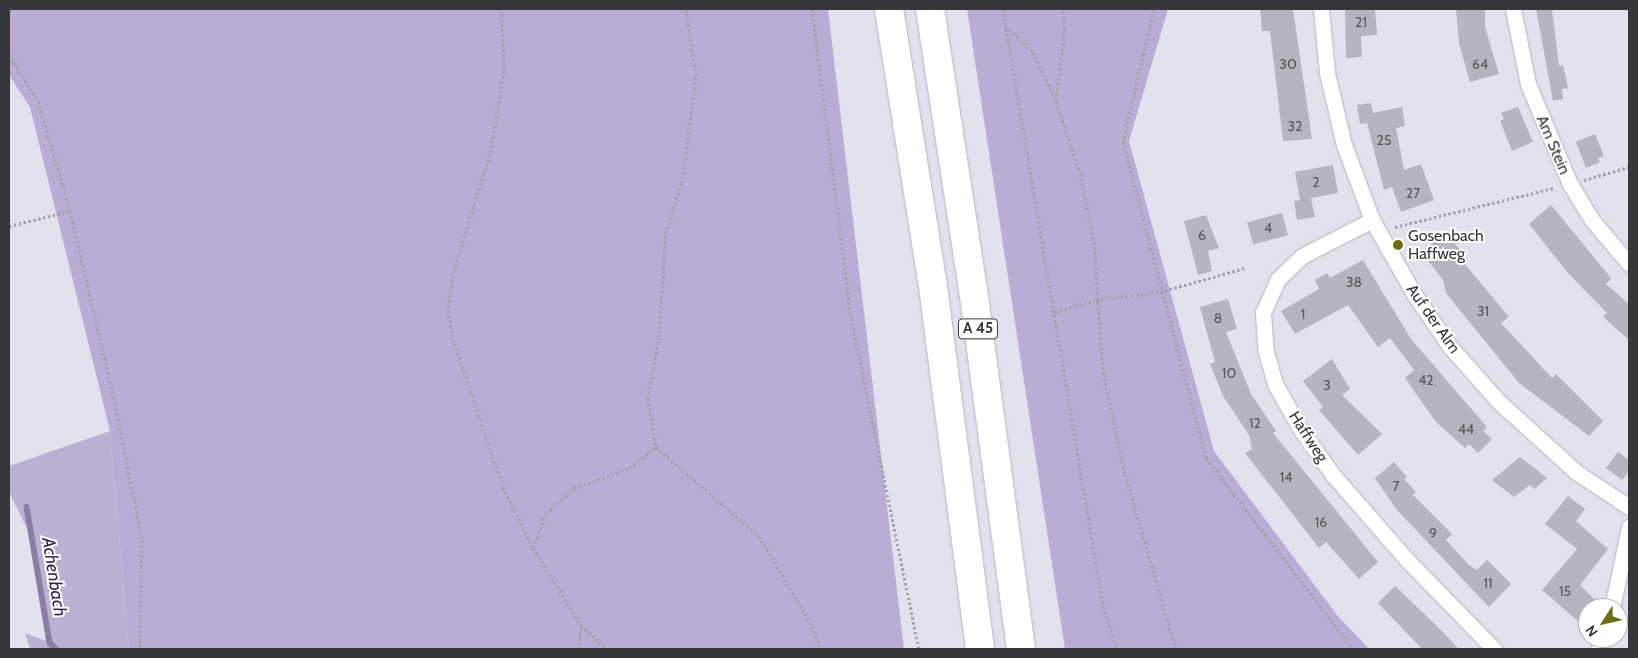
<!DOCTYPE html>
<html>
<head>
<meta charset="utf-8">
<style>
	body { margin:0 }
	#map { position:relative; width:1638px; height:658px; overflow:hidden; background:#e4e1ee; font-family:Cabin,sans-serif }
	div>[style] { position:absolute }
	.green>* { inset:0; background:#bbb2d3 }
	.forest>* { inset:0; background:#b9add5 }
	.stream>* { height:5.5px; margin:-2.75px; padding:0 2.75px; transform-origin:2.75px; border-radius:2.75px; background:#8a7ea4 }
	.building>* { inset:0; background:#b7b4c1; transform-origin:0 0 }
	.path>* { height:3px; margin-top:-1.5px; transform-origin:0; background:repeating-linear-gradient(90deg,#a5a2ac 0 2.5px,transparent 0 5px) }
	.roads { filter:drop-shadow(0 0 1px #b9b5c2) drop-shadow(0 0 1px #b9b5c2) }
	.minor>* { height:15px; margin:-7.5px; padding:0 7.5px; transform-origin:7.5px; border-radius:7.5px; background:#fff }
	.motorway>* { height:28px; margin:-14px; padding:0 14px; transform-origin:14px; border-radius:14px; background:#fff }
	.dots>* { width:14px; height:14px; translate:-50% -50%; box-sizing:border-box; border:2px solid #fff; border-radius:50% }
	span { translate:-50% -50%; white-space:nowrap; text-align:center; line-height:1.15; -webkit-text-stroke:4px #fff; paint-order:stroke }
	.number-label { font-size:14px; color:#57565c }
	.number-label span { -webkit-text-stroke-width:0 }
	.shield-label span { padding:1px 4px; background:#fff; border:1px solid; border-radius:4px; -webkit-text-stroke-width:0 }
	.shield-label { font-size:15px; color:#37363b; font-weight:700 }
	.street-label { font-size:16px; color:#37363b }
	.poi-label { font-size:16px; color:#37363b }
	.left { translate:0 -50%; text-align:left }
	.water-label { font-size:18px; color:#321f51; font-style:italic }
	.frame { position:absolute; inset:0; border:10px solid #37363b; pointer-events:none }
	.north { position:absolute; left:1578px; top:598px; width:50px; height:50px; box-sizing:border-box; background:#fff; border:1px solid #afafb1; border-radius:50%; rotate:235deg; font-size:14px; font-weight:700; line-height:20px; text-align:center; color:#37363b }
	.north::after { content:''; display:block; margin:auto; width:18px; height:22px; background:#6c6e11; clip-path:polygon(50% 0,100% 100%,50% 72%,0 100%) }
</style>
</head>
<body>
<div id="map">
	<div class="green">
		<div style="clip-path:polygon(110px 431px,129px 649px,30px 649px,25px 633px,46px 641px,32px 538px,9px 492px,9px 466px)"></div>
	</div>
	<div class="forest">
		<div style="clip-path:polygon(9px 9px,828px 9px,904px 649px,129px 649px,110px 431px,30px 107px,9px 75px)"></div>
		<div style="clip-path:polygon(967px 9px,1168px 9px,1129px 141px,1214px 451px,1337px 615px,1369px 649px,1065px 649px)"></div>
	</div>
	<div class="stream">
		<div style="left:27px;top:507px;width:138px;rotate:80.4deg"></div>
		<div style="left:50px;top:643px;width:8px;rotate:45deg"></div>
	</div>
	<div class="building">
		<div style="clip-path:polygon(1260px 9px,1293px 9px,1312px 139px,1283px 141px,1270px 31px,1262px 31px)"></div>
		<div style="clip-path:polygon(1345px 9px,1375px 9px,1377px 35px,1361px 36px,1362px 57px,1346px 58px)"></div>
		<div style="clip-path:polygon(1456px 9px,1485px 9px,1485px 27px,1499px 74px,1470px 82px,1459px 44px)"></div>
		<div style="clip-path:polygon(1536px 9px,1552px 9px,1559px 66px,1563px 65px,1568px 88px,1562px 89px,1563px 99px,1553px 101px)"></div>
		<div style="clip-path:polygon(1371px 103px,1373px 113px,1402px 107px,1405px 126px,1396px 128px,1404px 170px,1421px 164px,1434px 200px,1401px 212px,1392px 187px,1384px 190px,1367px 123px,1360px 124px,1357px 105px)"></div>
		<div style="clip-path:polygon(1518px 107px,1533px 142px,1512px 151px,1500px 121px,1504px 119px,1501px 113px)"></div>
		<div style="clip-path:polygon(1595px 134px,1604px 156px,1598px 158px,1600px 162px,1586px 168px,1576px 142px)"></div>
		<div style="clip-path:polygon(1333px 165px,1338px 193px,1311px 198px,1315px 217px,1297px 220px,1294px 201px,1300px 200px,1295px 172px)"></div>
		<div style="clip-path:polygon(1551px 205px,1611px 278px,1606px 284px,1629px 304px,1629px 340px,1603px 317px,1607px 313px,1568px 273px,1529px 224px)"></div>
		<div style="left:1282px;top:213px;width:23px;height:36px;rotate:75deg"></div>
		<div style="clip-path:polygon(1206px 215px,1219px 248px,1208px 251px,1212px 271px,1198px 275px,1184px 221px)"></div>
		<div style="clip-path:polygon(1446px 232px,1468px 260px,1464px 263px,1509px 317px,1501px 323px,1552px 378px,1556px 374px,1603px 421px,1589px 436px,1519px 383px,1446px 293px,1443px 280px,1421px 252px)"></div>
		<div style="clip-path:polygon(1363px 260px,1411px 339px,1487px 427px,1483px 431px,1492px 439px,1478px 453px,1469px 444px,1465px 448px,1436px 422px,1405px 378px,1414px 370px,1390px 338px,1378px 347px,1348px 305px,1295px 334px,1281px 311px,1319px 289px,1315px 280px,1327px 273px,1330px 278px)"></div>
		<div style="clip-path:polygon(1228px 299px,1237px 329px,1226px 332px,1251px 394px,1276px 431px,1273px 433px,1378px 562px,1359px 579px,1326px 542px,1319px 548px,1245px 453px,1252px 449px,1249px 435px,1223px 396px,1210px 364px,1215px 362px,1200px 307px)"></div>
		<div style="clip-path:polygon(1332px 359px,1350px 389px,1342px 395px,1382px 434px,1358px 455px,1319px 410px,1323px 407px,1303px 381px)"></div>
		<div style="clip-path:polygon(1618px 452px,1629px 460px,1629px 471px,1622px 480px,1606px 468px)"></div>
		<div style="clip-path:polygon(1520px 457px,1547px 478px,1535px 489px,1530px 485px,1514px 497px,1492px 480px)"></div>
		<div style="clip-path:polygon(1394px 462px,1407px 477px,1404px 479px,1416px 492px,1413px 495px,1452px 534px,1446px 540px,1469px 565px,1477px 570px,1487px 560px,1511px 584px,1489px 607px,1396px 509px,1375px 478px)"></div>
		<div style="clip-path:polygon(1568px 496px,1585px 509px,1576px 521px,1608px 549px,1580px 585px,1603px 608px,1588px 608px,1588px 630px,1542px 590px,1577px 549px,1545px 524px)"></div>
		<div style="clip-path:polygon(1395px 586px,1437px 626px,1459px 649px,1422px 649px,1378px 603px)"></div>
	</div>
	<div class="path">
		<div style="left:501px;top:9px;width:62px;rotate:87.2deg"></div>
		<div style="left:504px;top:71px;width:84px;rotate:99.6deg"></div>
		<div style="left:490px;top:154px;width:121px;rotate:107.2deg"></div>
		<div style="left:454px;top:270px;width:40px;rotate:98.5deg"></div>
		<div style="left:448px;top:310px;width:34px;rotate:80deg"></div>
		<div style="left:454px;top:343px;width:152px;rotate:71.2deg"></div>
		<div style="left:503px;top:487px;width:68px;rotate:63.8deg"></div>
		<div style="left:533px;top:548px;width:91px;rotate:58.1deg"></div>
		<div style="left:581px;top:625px;width:35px;rotate:43deg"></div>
		<div style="left:686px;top:9px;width:69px;rotate:81.6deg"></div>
		<div style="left:696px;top:77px;width:107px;rotate:97.5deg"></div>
		<div style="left:682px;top:183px;width:51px;rotate:108.4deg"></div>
		<div style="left:666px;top:231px;width:106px;rotate:93.8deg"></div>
		<div style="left:659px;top:337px;width:62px;rotate:100.2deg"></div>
		<div style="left:648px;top:398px;width:50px;rotate:80.7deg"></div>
		<div style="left:656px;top:447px;width:136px;rotate:40.8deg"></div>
		<div style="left:759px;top:536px;width:104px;rotate:59.5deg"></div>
		<div style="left:812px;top:626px;width:24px;rotate:71deg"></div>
		<div style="left:812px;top:9px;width:311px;rotate:82.8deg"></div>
		<div style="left:851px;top:318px;width:338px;rotate:78.4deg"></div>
		<div style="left:1003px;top:9px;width:605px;rotate:80.49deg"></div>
		<div style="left:1103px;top:606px;width:45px;rotate:72deg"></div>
		<div style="left:1154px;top:9px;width:136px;rotate:103.2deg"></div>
		<div style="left:1123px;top:141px;width:328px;rotate:75.3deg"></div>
		<div style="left:1206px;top:458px;width:241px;rotate:52.4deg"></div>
		<div style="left:1005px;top:26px;width:38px;rotate:43deg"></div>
		<div style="left:1033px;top:52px;width:54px;rotate:64.9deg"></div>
		<div style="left:1056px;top:101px;width:76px;rotate:71.6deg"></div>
		<div style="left:1080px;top:173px;width:70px;rotate:78.5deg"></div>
		<div style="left:1094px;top:242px;width:131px;rotate:86.1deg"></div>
		<div style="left:1103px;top:373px;width:103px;rotate:77.7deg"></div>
		<div style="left:1125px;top:474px;width:182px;rotate:73.8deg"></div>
		<div style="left:9px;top:54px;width:55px;rotate:58.3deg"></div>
		<div style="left:38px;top:101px;width:115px;rotate:73.8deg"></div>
		<div style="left:70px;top:211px;width:192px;rotate:76.8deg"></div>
		<div style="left:114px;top:398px;width:145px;rotate:78.8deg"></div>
		<div style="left:142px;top:540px;width:109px;rotate:91.1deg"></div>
		<div style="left:1056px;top:100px;width:73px;rotate:-82.9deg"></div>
		<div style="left:1065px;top:28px;width:19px;rotate:-96deg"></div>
		<div style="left:1584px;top:180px;width:47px;rotate:-16.1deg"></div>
		<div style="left:9px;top:226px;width:63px;rotate:-13.8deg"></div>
		<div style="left:1395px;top:227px;width:164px;rotate:-13.8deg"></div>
		<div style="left:1055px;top:312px;width:43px;rotate:-16.3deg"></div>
		<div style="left:1096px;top:300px;width:64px;rotate:-7.1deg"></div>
		<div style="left:1160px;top:292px;width:88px;rotate:-15.8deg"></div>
		<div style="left:533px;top:548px;width:36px;rotate:-69deg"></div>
		<div style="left:546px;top:514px;width:38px;rotate:-43deg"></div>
		<div style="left:574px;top:488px;width:59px;rotate:-19.7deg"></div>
		<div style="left:630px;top:468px;width:33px;rotate:-39deg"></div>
		<div style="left:579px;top:649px;width:24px;rotate:-85deg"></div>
	</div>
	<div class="roads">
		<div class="minor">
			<div style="left:1321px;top:9px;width:64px;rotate:84.6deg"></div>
			<div style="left:1327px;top:73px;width:74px;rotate:76.7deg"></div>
			<div style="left:1344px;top:145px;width:80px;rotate:69.5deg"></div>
			<div style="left:1372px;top:220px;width:85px;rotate:60.4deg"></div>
			<div style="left:1414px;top:294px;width:65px;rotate:55.6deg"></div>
			<div style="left:1451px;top:348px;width:71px;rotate:48.4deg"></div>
			<div style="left:1498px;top:401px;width:105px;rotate:42.3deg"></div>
			<div style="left:1576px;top:472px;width:64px;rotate:33.4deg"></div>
			<div style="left:1513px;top:9px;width:76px;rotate:78.7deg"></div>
			<div style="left:1528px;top:84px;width:108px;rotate:67.2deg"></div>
			<div style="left:1570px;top:184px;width:42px;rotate:58.6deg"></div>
			<div style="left:1592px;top:220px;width:57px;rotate:49.9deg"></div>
			<div style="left:1372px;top:220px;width:79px;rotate:152.8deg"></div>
			<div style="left:1302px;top:256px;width:33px;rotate:136deg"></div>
			<div style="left:1278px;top:279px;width:37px;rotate:114deg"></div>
			<div style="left:1263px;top:313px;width:39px;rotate:86deg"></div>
			<div style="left:1266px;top:352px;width:35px;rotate:74deg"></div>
			<div style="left:1276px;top:386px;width:51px;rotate:60.4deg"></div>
			<div style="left:1301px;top:430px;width:55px;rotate:54.6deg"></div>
			<div style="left:1333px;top:475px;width:116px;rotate:48.9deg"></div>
			<div style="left:1409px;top:562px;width:122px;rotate:45.7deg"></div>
			<div style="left:1612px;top:608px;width:83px;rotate:-78.1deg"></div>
			<div style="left:1599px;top:649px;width:13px;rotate:-61deg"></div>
		</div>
		<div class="motorway">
			<div style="left:889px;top:9px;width:273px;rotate:81deg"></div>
			<div style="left:932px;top:279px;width:373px;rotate:82.6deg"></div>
			<div style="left:930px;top:9px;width:283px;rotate:81.3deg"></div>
			<div style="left:973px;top:289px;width:363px;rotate:82.4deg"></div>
		</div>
	</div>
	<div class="dots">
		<div style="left:1398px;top:245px;background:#6c6e11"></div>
	</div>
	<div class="number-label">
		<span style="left:1361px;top:22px">21</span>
		<span style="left:1288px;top:64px">30</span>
		<span style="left:1480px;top:64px">64</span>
		<span style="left:1295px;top:126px">32</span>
		<span style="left:1384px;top:140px">25</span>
		<span style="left:1316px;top:182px">2</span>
		<span style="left:1413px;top:193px">27</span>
		<span style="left:1268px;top:228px">4</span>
		<span style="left:1202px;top:235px">6</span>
		<span style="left:1354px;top:282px">38</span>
		<span style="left:1483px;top:311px">31</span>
		<span style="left:1303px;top:314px">1</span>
		<span style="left:1218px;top:318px">8</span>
		<span style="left:1229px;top:373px">10</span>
		<span style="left:1426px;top:380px">42</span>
		<span style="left:1327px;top:385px">3</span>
		<span style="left:1255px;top:423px">12</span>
		<span style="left:1466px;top:429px">44</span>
		<span style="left:1286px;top:477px">14</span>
		<span style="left:1396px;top:486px">7</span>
		<span style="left:1321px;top:522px">16</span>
		<span style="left:1433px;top:533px">9</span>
		<span style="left:1488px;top:583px">11</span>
		<span style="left:1565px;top:591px">15</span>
	</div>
	<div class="shield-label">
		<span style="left:978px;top:329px">A 45</span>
	</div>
	<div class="street-label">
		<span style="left:1553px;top:145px;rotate:67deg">Am Stein</span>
		<span style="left:1433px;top:319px;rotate:55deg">Auf der Alm</span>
		<span style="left:1308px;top:437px;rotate:57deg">Haffweg</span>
	</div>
	<div class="poi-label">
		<span class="left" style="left:1408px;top:245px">Gosenbach<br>Haffweg</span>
	</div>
	<div class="water-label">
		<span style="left:54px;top:577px;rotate:81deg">Achenbach</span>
	</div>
	<div class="frame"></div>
	<div class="north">N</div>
</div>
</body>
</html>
